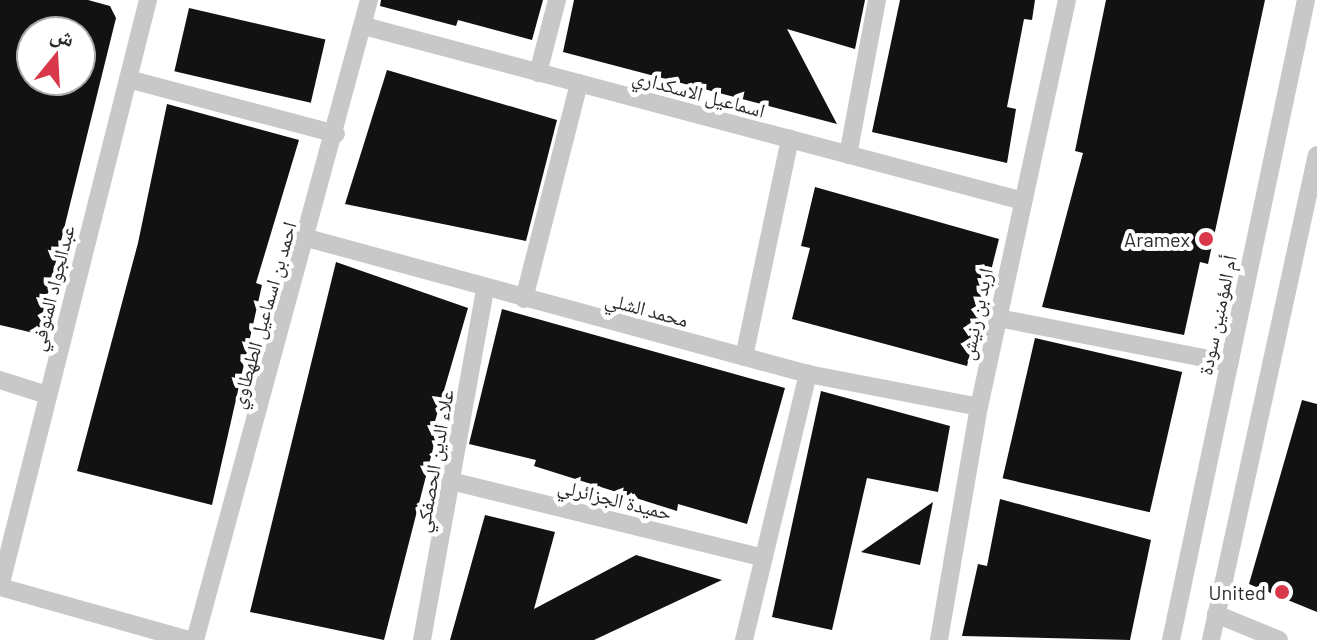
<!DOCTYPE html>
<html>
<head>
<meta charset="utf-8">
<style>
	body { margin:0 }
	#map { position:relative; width:1317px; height:640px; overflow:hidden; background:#fff; font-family:Barlow,"Noto Naskh Arabic",sans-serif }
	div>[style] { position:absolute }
	.building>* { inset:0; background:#121212; transform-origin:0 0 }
	.minor>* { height:18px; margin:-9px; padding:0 9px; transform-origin:9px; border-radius:9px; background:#c8c8c8 }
	.dots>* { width:22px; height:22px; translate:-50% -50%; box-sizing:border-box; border:4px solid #fff; border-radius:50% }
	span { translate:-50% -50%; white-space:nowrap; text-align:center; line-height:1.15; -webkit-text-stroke:8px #fff; paint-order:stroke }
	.street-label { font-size:20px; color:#2b2b2b }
	.poi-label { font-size:20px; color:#2b2b2b }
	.right { translate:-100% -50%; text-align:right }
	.north { position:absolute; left:16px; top:16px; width:80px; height:80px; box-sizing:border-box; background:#fff; border:2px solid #aaa; border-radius:50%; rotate:18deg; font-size:22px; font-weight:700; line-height:32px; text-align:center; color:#2b2b2b }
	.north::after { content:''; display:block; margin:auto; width:28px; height:36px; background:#d83849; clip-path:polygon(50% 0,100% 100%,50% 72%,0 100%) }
</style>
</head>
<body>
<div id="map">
	<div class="building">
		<div style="clip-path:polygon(evenodd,0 0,88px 0,110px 6px,116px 18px,38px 334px,0 325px,0 0,32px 32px,80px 32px,80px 80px,32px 80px,32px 32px)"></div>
		<div style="clip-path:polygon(381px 0,543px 0,532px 40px,458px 20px,456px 26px,380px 6px)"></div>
		<div style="clip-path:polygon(574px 0,865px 0,855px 49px,787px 29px,837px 124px,563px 52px)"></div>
		<div style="clip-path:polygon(900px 0,1035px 0,1032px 20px,1024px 19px,1007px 107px,1016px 109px,1007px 163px,872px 132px)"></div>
		<div style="clip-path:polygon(1106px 0,1265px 0,1208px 264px,1200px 262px,1184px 335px,1042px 307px,1083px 153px,1075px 151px)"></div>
		<div style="left:189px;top:8px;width:140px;height:65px;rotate:13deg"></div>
		<div style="clip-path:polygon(387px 70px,557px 120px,526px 241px,345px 204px)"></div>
		<div style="clip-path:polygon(167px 104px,299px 140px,256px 283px,262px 285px,212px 505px,77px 471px,138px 243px)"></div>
		<div style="clip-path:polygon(815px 187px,999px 239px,967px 366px,792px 319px,810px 248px,801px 246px)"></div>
		<div style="clip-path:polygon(336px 262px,468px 308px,431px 435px,436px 437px,384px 640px,250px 612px)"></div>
		<div style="clip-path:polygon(502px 309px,785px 388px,747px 524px,678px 504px,677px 511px,534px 466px,536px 460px,469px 444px)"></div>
		<div style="left:1035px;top:338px;width:151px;height:144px;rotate:13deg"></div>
		<div style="clip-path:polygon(821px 391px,950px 426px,938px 492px,867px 478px,832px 630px,772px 617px)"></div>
		<div style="clip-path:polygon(1302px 400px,1317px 404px,1317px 612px,1249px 584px)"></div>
		<div style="clip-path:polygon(1000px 499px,1151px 540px,1130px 640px,962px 636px,978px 564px,987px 566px)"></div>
		<div style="clip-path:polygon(933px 502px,920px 565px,861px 552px)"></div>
		<div style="clip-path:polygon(485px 515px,555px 532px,534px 609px,636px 555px,722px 580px,594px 640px,450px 640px)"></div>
	</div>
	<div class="minor">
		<div style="left:364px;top:26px;width:682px;rotate:14.87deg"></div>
		<div style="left:538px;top:73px;width:75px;rotate:-75.4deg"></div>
		<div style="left:128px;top:79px;width:215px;rotate:14.8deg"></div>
		<div style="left:848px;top:155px;width:158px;rotate:-79.4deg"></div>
		<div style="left:307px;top:238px;width:519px;rotate:15.19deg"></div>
		<div style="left:808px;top:374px;width:174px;rotate:10.9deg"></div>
		<div style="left:524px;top:299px;width:223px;rotate:-75.7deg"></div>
		<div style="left:998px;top:318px;width:236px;rotate:11deg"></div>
		<div style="left:744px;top:357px;width:223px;rotate:-78.1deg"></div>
		<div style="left:0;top:380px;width:49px;rotate:17.7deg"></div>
		<div style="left:455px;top:482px;width:318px;rotate:13.8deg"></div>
		<div style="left:0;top:587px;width:605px;rotate:-75.85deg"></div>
		<div style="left:0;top:587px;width:196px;rotate:15.7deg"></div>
		<div style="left:1216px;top:614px;width:68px;rotate:22.4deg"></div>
		<div style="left:195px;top:640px;width:663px;rotate:-74.79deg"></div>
		<div style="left:422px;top:640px;width:357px;rotate:-79.8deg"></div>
		<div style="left:744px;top:640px;width:274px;rotate:-76.5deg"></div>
		<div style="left:939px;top:640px;width:236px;rotate:-80.3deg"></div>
		<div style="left:979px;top:407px;width:416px;rotate:-77.8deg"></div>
		<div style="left:1171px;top:640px;width:654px;rotate:-78.09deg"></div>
		<div style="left:1211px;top:640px;width:496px;rotate:-77.7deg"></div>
	</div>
	<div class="dots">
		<div style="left:1206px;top:239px;background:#d83849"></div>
		<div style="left:1282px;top:592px;background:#d83849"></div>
	</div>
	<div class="street-label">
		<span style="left:699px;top:93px;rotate:15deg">اسماعيل الاسكداري</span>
		<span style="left:52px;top:288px;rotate:-76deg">عبدالجواد المنوفي</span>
		<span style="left:647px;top:309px;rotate:15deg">محمد الشلي</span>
		<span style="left:976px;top:314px;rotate:-78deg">اربد بن رنيش</span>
		<span style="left:263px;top:315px;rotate:-74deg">احمد بن اسماعيل الطهطاوي</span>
		<span style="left:1217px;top:315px;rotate:-78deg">أم المؤمنين سودة</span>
		<span style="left:434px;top:461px;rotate:-80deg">علاء الدين الحصفكي</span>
		<span style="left:615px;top:499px;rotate:14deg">حميدة الجزائرلي</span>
	</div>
	<div class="poi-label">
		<span class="right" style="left:1190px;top:239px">Aramex</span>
		<span class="right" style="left:1266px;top:592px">United</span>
	</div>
	<div class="north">ش</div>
</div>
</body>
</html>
